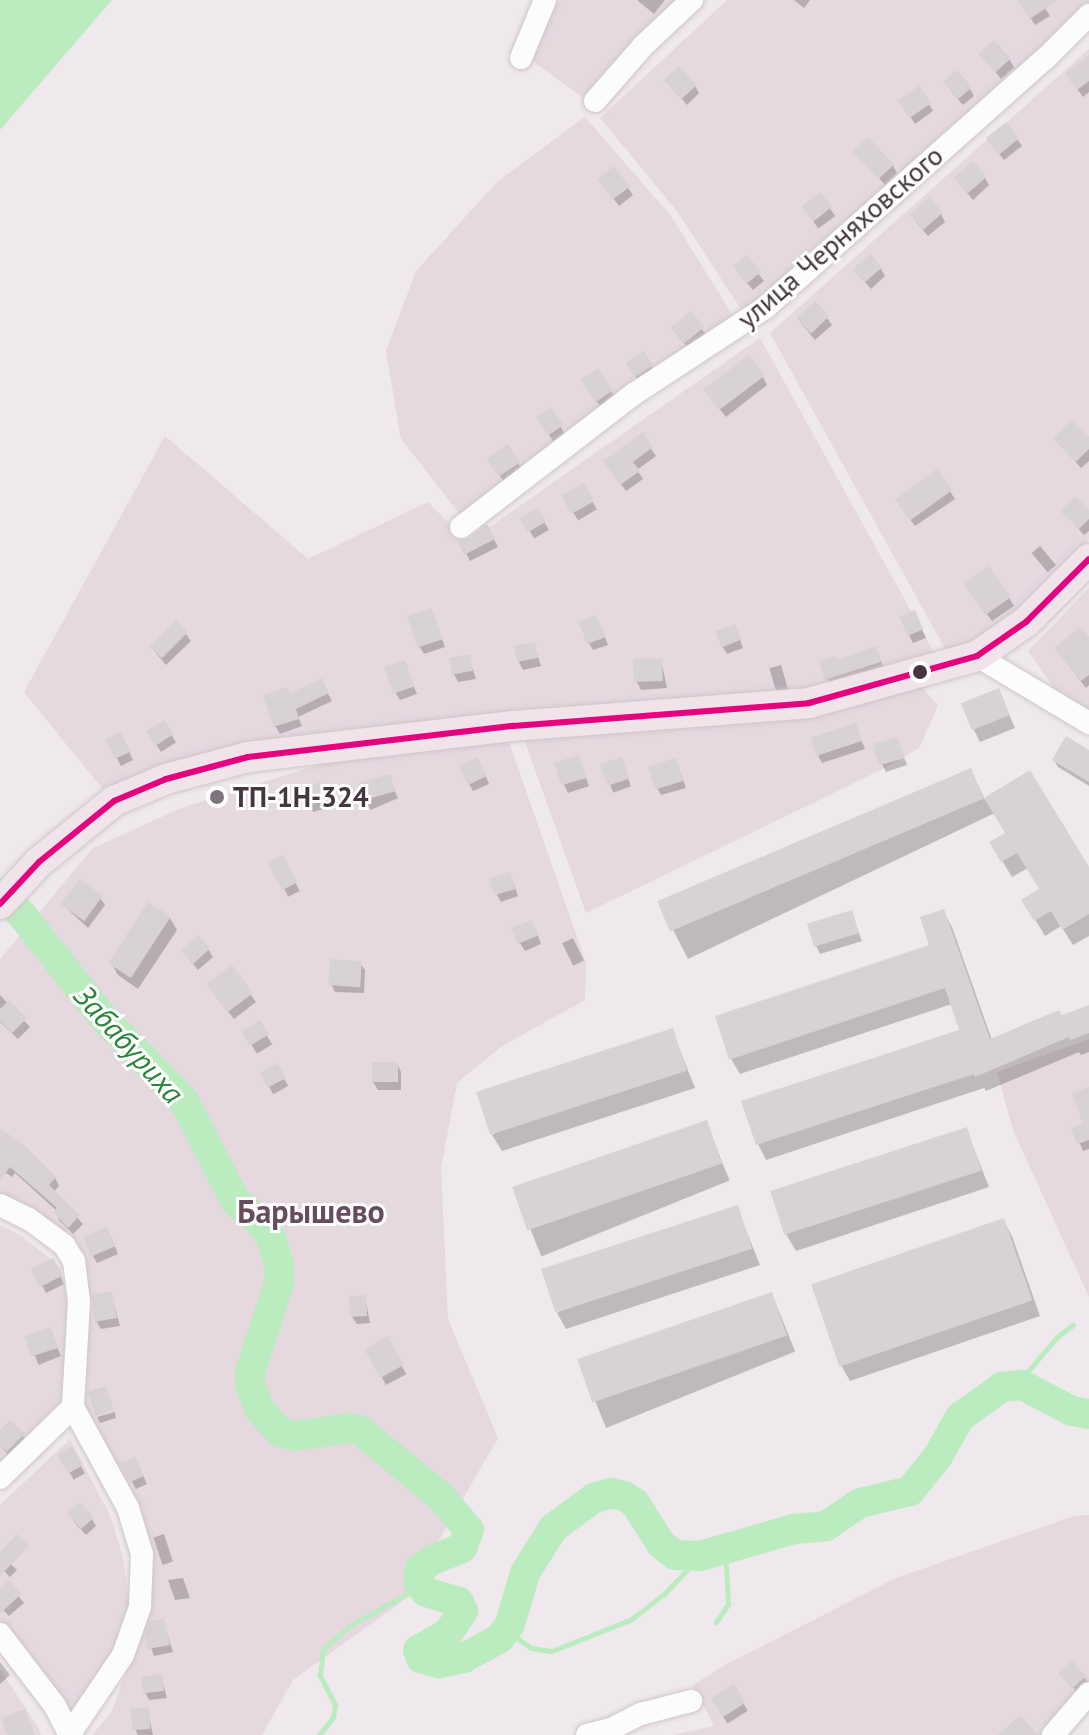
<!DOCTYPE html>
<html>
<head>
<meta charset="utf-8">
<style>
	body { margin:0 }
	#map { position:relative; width:1089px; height:1735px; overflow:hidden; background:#efe8ec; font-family:"PT Sans",sans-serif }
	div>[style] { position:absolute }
	.residential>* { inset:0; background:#e5d8df }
	.water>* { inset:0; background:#baecc0 }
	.shadow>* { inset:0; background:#0003; transform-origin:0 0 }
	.stream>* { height:5px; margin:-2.5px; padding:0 2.5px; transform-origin:2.5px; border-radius:2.5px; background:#baecc0 }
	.river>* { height:30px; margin:-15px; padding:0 15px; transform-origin:15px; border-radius:15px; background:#baecc0 }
	.building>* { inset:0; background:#d8d1d5; transform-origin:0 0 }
	.roads { filter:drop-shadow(0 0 2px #cdc6ca) drop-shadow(0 0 2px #cdc6ca) }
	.minor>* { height:22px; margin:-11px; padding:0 11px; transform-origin:11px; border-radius:11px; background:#fdfcfc }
	.major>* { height:30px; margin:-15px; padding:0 15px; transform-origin:15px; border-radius:15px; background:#f0e3ea }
	.bus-1>* { height:6px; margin:-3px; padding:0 3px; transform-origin:3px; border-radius:3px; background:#e5007d }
	.dots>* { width:22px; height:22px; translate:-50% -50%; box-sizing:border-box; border:4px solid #fff; border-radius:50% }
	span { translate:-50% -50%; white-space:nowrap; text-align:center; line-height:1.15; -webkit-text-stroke:6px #fff; paint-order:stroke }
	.street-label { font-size:28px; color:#44353f }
	.poi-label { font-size:28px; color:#44353f; font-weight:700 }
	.left { translate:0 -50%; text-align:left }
	.water-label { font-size:30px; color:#2a8438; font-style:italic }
	.quarter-label { font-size:32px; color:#664c5e; font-weight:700 }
</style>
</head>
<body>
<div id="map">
	<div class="residential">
		<div style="clip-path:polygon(559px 0,685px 0,583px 98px,530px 59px)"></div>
		<div style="clip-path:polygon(727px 0,1089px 0,1089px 20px,744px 314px,677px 211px,600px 118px)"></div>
		<div style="clip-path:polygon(1089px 49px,1089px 539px,1014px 616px,948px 654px,770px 333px)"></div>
		<div style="clip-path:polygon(585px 117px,671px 216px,737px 322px,462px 517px,401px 439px,386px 351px,416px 271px,498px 181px)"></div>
		<div style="clip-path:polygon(760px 338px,937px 658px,844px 688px,346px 729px,230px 755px,105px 792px,24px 692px,165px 436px,308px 559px,428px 502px,468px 542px)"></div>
		<div style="clip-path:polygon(1089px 588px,1089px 730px,1082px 727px,1028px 651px)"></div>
		<div style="clip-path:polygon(921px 686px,938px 706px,919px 748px,885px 768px,586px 913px,523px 736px)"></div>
		<div style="clip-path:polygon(508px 739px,586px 963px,585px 1000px,502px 1046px,457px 1083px,441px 1168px,448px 1319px,498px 1438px,404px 1600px,293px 1680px,262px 1735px,92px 1735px,112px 1711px,145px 1619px,139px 1552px,80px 1421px,77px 1259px,0 1211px,0 959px,93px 848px,181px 808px,350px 755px)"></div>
		<div style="clip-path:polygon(1089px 1039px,1089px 1297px,1013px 1130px,997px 1072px)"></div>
		<div style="clip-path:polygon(0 1225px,22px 1236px,60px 1267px,68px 1300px,60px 1417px,0 1481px)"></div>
		<div style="clip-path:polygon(70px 1439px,110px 1515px,123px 1557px,131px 1616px,92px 1701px,59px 1718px,0 1640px,0 1505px)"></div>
		<div style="clip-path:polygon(1089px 1515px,1089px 1684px,1043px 1735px,673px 1735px,714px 1726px,693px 1685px,725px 1665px,896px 1578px,1074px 1516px)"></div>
		<div style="clip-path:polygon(0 1669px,39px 1729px,41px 1735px,0 1735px)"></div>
	</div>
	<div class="water">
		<div style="clip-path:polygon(0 0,112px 0,0 130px)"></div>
	</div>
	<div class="shadow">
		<div style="clip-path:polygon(637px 0,665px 0,654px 14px)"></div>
		<div style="clip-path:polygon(794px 0,810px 0,804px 8px)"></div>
		<div style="clip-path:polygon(1019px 0,1040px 0,1050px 16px,1035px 25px)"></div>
		<div style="clip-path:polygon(981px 54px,1010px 60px,1014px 68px,1001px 79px)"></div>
		<div style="clip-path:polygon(1089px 66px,1089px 92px,1083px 97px,1072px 82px)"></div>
		<div style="clip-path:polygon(666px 80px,695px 86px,699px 93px,687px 105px)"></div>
		<div style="clip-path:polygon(970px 89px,974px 96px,963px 105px,950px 90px)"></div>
		<div style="clip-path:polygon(929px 104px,933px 111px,915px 124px,905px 109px)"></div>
		<div style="clip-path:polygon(1017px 139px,1022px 146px,1004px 160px,993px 146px)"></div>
		<div style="clip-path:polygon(855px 152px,893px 166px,897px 173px,885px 185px)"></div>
		<div style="clip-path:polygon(985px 178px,989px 185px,973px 200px,956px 179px)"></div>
		<div style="clip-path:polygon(605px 187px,628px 188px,633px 195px,619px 206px)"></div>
		<div style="left:820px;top:195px;width:26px;height:21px;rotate:54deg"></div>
		<div style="clip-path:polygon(941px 214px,945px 222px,928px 236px,916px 222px)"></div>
		<div style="clip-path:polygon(746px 258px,764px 281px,753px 290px,740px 275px)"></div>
		<div style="clip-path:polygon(881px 269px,885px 276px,871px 289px,855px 270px)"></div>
		<div style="clip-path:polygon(690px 314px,707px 336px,689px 350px,678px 336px)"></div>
		<div style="clip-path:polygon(827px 318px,832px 325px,815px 340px,798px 319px)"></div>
		<div style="clip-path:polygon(651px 366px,656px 373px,640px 383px,633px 372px)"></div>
		<div style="clip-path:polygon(763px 377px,767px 385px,726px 417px,711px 398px)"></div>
		<div style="clip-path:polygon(588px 388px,611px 391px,615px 398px,601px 408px)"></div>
		<div style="left:550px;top:410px;width:28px;height:14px;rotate:58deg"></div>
		<div style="clip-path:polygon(642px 435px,656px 456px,637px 470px,643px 479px,626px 491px,610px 469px)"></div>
		<div style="clip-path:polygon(1055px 439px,1089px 440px,1089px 461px,1081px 468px)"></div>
		<div style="clip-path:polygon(518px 463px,522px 470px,504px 482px,494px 467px)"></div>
		<div style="clip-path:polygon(937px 472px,955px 499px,915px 526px,901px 507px)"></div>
		<div style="left:583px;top:486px;width:27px;height:22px;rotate:59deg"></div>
		<div style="left:537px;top:510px;width:23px;height:17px;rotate:59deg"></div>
		<div style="clip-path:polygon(1063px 511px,1089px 513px,1089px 531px,1084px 535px)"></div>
		<div style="clip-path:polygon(487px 527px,498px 547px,470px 561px,460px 542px,470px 540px)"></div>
		<div style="left:1040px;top:546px;width:25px;height:11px;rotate:50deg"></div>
		<div style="clip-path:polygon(971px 592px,1009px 598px,1014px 606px,992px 621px)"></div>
		<div style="clip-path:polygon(431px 610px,445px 647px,424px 654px,419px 646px)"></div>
		<div style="clip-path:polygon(901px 618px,918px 620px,926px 638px,913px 643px)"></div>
		<div style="clip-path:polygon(600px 625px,608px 645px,593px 650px,589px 643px)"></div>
		<div style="clip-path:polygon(186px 634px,191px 641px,166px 665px,151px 647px)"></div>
		<div style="clip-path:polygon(738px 634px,743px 648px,727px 654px,722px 646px)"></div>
		<div style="clip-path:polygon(1089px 640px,1089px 685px,1086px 688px,1056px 649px)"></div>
		<div style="clip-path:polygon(534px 644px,541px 666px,523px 670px,519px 662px)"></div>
		<div style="clip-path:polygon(879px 656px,884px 670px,832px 686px,827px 679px,837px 662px)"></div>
		<div style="clip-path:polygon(469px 657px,476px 679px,458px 682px,454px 674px)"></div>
		<div style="clip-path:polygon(661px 660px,667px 688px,641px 690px,637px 682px)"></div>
		<div style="clip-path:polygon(404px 663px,417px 694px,400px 700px,395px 692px)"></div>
		<div style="left:781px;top:665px;width:26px;height:12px;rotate:74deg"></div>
		<div style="clip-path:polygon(325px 688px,332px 701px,298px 717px,302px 726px,280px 734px,275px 726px,290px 695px)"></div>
		<div style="clip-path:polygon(998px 690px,1015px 728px,980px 742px,974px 730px)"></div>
		<div style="left:163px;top:722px;width:24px;height:18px;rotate:57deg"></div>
		<div style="clip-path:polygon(855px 725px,865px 749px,822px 763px,818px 756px)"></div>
		<div style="clip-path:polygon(897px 739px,907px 765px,886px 772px,882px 764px)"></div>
		<div style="clip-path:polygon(108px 741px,125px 742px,133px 760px,121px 766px)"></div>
		<div style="clip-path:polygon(1089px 752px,1089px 786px,1058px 767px,1054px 760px)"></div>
		<div style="clip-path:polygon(578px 757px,589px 786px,568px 793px,564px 785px)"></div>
		<div style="left:621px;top:759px;width:29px;height:19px;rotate:70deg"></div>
		<div style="clip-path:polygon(676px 760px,686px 788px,661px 795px,657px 788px)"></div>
		<div style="clip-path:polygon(482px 767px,489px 784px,473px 791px,469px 784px)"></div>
		<div style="clip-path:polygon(1029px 773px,1089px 871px,1089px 936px,1073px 945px,1061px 926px,1045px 936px,1024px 901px,1041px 890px,1028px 868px,1012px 877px,1001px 859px,1007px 833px,995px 813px,688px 959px,666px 916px,979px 787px,985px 800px)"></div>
		<div style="left:389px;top:777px;width:23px;height:30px;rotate:67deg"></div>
		<div style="clip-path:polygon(321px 785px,330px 807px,313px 812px,309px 805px)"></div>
		<div style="left:283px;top:858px;width:37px;height:13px;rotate:63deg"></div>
		<div style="clip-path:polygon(513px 882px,518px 896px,501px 902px,497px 895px)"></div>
		<div style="clip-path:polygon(100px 898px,105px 905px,88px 928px,62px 904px)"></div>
		<div style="clip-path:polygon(943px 911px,952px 927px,992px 1040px,1089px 1007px,1089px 1052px,1081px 1055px,1079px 1052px,986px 1091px,984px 1088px,766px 1160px,758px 1144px,962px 1031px,952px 1004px,740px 1074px,731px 1059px,932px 947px)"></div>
		<div style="clip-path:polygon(851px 913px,862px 941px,820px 954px,816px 946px)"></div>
		<div style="clip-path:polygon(170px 918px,177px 930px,138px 989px,118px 975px,111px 963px)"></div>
		<div style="clip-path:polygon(536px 930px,541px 944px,525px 951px,520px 943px)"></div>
		<div style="left:573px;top:938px;width:25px;height:12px;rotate:64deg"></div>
		<div style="clip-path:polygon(208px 949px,213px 957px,198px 970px,183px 951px)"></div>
		<div style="clip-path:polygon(360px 963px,365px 970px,364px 993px,335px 992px,331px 984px)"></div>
		<div style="clip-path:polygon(231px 968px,256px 1002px,234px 1019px,213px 992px)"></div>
		<div style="clip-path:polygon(0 995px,30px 1027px,18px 1039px,0 1022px)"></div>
		<div style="left:259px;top:1023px;width:25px;height:18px;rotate:58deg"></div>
		<div style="clip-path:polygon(672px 1030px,695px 1088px,502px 1151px,492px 1135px)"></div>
		<div style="clip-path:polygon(397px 1064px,401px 1072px,401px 1090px,378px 1090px,373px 1082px)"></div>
		<div style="left:277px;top:1066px;width:23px;height:17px;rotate:61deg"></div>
		<div style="left:706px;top:1122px;width:63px;height:203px;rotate:68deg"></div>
		<div style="clip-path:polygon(1089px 1124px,1089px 1149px,1083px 1151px,1074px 1129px)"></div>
		<div style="clip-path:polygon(966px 1129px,989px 1187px,796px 1251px,786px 1234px)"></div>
		<div style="clip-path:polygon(0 1142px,55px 1178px,59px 1186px,54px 1192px,83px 1224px,73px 1234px,59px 1220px,57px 1211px,15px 1173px,12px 1177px,0 1169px)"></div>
		<div style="clip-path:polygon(737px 1208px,760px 1265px,566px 1329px,557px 1313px)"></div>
		<div style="clip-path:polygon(1003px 1220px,1012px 1236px,1040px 1316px,850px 1381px,841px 1365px)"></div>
		<div style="clip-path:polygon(111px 1237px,118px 1254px,97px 1263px,93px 1256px)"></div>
		<div style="clip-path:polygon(57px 1268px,64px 1284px,46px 1293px,34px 1270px)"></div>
		<div style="clip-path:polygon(111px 1293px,120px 1326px,101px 1329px,96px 1321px)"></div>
		<div style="left:772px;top:1294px;width:62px;height:204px;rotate:68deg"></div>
		<div style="clip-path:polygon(365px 1297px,370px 1323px,357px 1324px,352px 1317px)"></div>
		<div style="left:50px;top:1329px;width:29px;height:24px;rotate:68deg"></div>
		<div style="left:387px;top:1338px;width:41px;height:23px;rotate:62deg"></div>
		<div style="clip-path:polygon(115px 1412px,116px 1418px,100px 1423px,97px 1417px)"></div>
		<div style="clip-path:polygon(0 1432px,23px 1436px,27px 1443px,11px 1458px,0 1446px)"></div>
		<div style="left:71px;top:1449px;width:28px;height:13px;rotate:60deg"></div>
		<div style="clip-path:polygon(122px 1464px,139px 1467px,147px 1484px,136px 1489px)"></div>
		<div style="clip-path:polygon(92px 1519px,96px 1526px,86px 1535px,73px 1521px)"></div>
		<div style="left:164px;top:1534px;width:29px;height:11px;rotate:72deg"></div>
		<div style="clip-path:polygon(0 1554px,17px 1570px,10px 1577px,0 1567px)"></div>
		<div style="clip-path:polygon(183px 1578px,190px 1598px,175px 1600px,168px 1580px)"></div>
		<div style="clip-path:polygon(8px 1583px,24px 1603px,9px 1616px,0 1606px,0 1591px)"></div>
		<div style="clip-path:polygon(163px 1620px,173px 1652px,154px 1656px,147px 1635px)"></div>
		<div style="clip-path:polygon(0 1662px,10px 1675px,0 1684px)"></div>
		<div style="clip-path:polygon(1062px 1673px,1085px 1678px,1089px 1685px,1079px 1695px)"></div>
		<div style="clip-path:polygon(161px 1676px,167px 1698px,149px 1700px,145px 1692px)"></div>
		<div style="left:733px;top:1687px;width:28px;height:24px;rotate:58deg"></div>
		<div style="clip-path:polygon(147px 1709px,153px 1735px,138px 1735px,135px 1729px)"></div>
	</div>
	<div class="stream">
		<div style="left:1017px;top:1384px;width:62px;rotate:-49.6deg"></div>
		<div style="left:1057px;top:1337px;width:20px;rotate:-37deg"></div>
		<div style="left:716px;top:1622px;width:22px;rotate:-56deg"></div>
		<div style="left:728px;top:1604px;width:55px;rotate:-93.1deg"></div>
		<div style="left:507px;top:1631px;width:29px;rotate:35deg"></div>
		<div style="left:531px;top:1648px;width:21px;rotate:8deg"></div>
		<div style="left:552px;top:1651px;width:84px;rotate:-21.7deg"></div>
		<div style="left:630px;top:1620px;width:43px;rotate:-37.4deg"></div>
		<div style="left:664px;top:1594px;width:52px;rotate:-46.5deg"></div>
		<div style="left:319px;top:1735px;width:23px;rotate:-52deg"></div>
		<div style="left:333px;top:1717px;width:12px;rotate:-81deg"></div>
		<div style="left:335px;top:1705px;width:34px;rotate:-117deg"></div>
		<div style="left:320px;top:1675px;width:26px;rotate:-83deg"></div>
		<div style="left:323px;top:1649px;width:35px;rotate:-41deg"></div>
		<div style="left:349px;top:1626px;width:82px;rotate:-29.1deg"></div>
	</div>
	<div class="river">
		<div style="left:0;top:894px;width:30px;rotate:44deg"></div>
		<div style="left:22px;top:915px;width:125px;rotate:51.8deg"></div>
		<div style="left:99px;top:1013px;width:122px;rotate:46deg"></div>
		<div style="left:184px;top:1101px;width:114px;rotate:62.8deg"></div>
		<div style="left:236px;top:1202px;width:27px;rotate:39deg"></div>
		<div style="left:257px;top:1219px;width:23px;rotate:52deg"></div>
		<div style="left:271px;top:1237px;width:29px;rotate:74deg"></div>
		<div style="left:279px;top:1265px;width:18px;rotate:90deg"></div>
		<div style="left:279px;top:1283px;width:94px;rotate:108deg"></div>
		<div style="left:250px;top:1372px;width:13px;rotate:90deg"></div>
		<div style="left:250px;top:1385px;width:27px;rotate:68deg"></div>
		<div style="left:260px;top:1410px;width:30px;rotate:48deg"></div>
		<div style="left:280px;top:1432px;width:16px;rotate:15deg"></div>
		<div style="left:295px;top:1436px;width:55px;rotate:-8.4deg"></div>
		<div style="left:349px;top:1428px;width:12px;rotate:14deg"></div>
		<div style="left:361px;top:1431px;width:104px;rotate:39.5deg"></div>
		<div style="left:441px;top:1497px;width:43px;rotate:49.7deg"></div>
		<div style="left:469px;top:1530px;width:19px;rotate:111deg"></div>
		<div style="left:462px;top:1548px;width:32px;rotate:158deg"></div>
		<div style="left:432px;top:1560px;width:16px;rotate:142deg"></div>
		<div style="left:419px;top:1570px;width:13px;rotate:90deg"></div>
		<div style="left:419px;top:1583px;width:11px;rotate:52deg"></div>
		<div style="left:426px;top:1592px;width:34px;rotate:17deg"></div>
		<div style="left:459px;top:1602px;width:10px;rotate:66deg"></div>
		<div style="left:463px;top:1611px;width:27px;rotate:124deg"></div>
		<div style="left:448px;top:1633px;width:34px;rotate:150deg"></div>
		<div style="left:418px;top:1650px;width:9px;rotate:69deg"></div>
		<div style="left:421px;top:1658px;width:19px;rotate:16deg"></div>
		<div style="left:439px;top:1663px;width:25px;rotate:-11deg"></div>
		<div style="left:464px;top:1658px;width:41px;rotate:-29.1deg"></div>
		<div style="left:500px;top:1638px;width:17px;rotate:-54deg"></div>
		<div style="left:510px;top:1624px;width:53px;rotate:-73.6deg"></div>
		<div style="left:525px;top:1573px;width:53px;rotate:-58.1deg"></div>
		<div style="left:553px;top:1528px;width:51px;rotate:-36.2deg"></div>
		<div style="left:594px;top:1498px;width:18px;rotate:-16deg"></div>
		<div style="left:611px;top:1493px;width:13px;rotate:13deg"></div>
		<div style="left:624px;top:1496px;width:13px;rotate:32deg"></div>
		<div style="left:635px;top:1503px;width:49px;rotate:57.6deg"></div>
		<div style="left:661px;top:1544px;width:18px;rotate:38deg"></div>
		<div style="left:675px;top:1555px;width:25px;rotate:2deg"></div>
		<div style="left:700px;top:1556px;width:98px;rotate:-16deg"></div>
		<div style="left:794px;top:1529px;width:32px;rotate:-5deg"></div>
		<div style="left:826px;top:1526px;width:41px;rotate:-34.1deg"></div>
		<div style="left:860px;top:1503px;width:51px;rotate:-13.5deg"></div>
		<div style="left:910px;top:1491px;width:45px;rotate:-51.3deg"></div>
		<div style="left:938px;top:1456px;width:45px;rotate:-60.6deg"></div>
		<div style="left:960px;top:1417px;width:52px;rotate:-35.5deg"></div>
		<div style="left:1002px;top:1387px;width:20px;rotate:-6deg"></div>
		<div style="left:1022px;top:1385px;width:56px;rotate:27.5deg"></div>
		<div style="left:1072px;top:1411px;width:17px;rotate:10deg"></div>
	</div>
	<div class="building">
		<div style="clip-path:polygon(1017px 0,1058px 0,1030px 19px)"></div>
		<div style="left:994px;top:40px;width:25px;height:21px;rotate:48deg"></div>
		<div style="clip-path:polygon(1089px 55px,1089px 81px,1077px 90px,1065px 74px)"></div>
		<div style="left:679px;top:66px;width:26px;height:21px;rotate:47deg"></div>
		<div style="left:957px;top:70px;width:23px;height:18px;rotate:50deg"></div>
		<div style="left:919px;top:86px;width:21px;height:26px;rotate:55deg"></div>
		<div style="left:1006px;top:122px;width:21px;height:26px;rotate:51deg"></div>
		<div style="left:868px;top:137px;width:38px;height:21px;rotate:47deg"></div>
		<div style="left:973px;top:161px;width:21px;height:25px;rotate:49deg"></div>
		<div style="left:614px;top:166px;width:26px;height:21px;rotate:53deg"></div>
		<div style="left:820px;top:192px;width:19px;height:24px;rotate:51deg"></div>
		<div style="left:929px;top:197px;width:21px;height:26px;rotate:49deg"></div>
		<div style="left:870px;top:254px;width:18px;height:23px;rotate:49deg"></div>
		<div style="left:747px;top:255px;width:22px;height:18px;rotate:51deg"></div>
		<div style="left:815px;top:301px;width:21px;height:25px;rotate:47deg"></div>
		<div style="left:691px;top:311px;width:21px;height:26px;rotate:51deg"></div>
		<div style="left:644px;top:351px;width:17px;height:22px;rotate:57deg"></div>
		<div style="left:749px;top:355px;width:26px;height:57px;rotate:53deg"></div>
		<div style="left:598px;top:368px;width:27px;height:21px;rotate:56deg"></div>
		<div style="left:551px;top:407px;width:22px;height:18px;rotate:56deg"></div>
		<div style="clip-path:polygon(1071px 420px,1089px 437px,1089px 449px,1076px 462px,1053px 439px)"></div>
		<div style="clip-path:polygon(643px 432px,653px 447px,633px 462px,640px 471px,620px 485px,603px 461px)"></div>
		<div style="left:508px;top:444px;width:22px;height:26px;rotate:56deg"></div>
		<div style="left:937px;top:469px;width:26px;height:52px;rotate:54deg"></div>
		<div style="left:584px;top:483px;width:21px;height:26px;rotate:61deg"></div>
		<div style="clip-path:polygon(1075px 496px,1089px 510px,1089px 519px,1079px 529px,1060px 511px)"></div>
		<div style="left:538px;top:508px;width:16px;height:21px;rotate:60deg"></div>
		<div style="clip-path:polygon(487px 524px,495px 539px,464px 555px,457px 540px,469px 538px)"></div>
		<div style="left:989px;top:566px;width:38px;height:31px;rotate:55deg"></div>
		<div style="left:432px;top:608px;width:33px;height:26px;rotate:72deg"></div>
		<div style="left:915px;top:610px;width:21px;height:17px;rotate:67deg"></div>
		<div style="left:596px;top:615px;width:24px;height:19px;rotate:68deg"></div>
		<div style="left:176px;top:620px;width:17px;height:37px;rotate:45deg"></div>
		<div style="left:735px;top:624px;width:17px;height:21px;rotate:69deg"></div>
		<div style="clip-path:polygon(1080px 627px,1089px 637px,1089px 675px,1081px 681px,1054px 648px)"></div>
		<div style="left:535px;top:642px;width:16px;height:21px;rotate:79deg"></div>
		<div style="clip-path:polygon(876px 646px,881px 662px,825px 680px,819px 661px,836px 656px,837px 660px)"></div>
		<div style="left:470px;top:654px;width:17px;height:21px;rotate:80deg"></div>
		<div style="left:662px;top:658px;width:23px;height:29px;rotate:88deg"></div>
		<div style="left:405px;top:660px;width:28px;height:22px;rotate:71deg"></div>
		<div style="clip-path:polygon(322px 678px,329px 693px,296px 709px,299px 719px,273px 727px,263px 695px,288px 687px,290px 693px)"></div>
		<div style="left:999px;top:688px;width:29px;height:41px;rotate:68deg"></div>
		<div style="left:164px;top:720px;width:17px;height:21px;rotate:57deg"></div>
		<div style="left:856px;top:723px;width:19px;height:48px;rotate:72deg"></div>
		<div style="left:121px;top:732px;width:22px;height:17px;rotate:66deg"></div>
		<div style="clip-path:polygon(1066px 736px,1089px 750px,1089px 782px,1052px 760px)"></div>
		<div style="left:898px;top:737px;width:22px;height:26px;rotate:74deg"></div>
		<div style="left:579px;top:755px;width:24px;height:26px;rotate:73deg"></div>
		<div style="left:478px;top:757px;width:21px;height:21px;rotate:65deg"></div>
		<div style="left:622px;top:757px;width:23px;height:23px;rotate:72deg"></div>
		<div style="left:676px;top:758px;width:24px;height:29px;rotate:73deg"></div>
		<div style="left:971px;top:768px;width:33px;height:341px;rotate:67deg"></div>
		<div style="clip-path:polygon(1030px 770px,1089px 867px,1089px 914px,1062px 930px,1051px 911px,1034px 921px,1021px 900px,1039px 889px,1017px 853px,1001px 862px,989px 842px,1005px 833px,984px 798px)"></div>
		<div style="left:390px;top:774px;width:18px;height:34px;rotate:74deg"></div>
		<div style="left:321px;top:782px;width:18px;height:22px;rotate:71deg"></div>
		<div style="left:283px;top:855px;width:31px;height:17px;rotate:63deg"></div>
		<div style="left:510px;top:872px;width:18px;height:22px;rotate:74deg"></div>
		<div style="left:79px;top:879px;width:29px;height:31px;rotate:36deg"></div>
		<div style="left:148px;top:902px;width:27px;height:73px;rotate:33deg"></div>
		<div style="clip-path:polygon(944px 909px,990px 1039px,1059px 1010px,1062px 1015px,1089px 1005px,1089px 1033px,1070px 1040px,1069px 1037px,975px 1077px,974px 1074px,756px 1145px,741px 1101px,959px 1030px,945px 988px,729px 1060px,715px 1016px,929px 945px,920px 917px)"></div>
		<div style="left:852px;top:910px;width:24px;height:47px;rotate:73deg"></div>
		<div style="left:532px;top:920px;width:17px;height:22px;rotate:69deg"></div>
		<div style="left:198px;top:935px;width:18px;height:23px;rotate:47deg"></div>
		<div style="left:330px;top:959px;width:32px;height:26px;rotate:4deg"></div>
		<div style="left:232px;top:965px;width:35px;height:32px;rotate:53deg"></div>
		<div style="clip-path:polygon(9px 1000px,27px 1018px,12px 1033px,0 1021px,0 1009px)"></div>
		<div style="left:260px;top:1020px;width:17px;height:22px;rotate:59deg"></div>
		<div style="left:673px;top:1028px;width:45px;height:207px;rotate:72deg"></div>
		<div style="left:372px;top:1062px;width:26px;height:20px"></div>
		<div style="left:278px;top:1063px;width:17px;height:21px;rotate:62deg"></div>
		<div style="clip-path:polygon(1089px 1087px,1089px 1140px,1077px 1144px,1071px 1128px,1083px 1124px,1072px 1093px)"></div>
		<div style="left:707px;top:1120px;width:46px;height:206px;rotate:71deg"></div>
		<div style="left:967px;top:1127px;width:46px;height:207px;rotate:72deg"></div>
		<div style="clip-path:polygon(0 1128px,25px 1146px,56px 1177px,49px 1185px,80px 1215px,68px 1228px,53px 1212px,57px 1208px,10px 1167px,0 1181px)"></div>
		<div style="left:738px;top:1205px;width:46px;height:207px;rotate:72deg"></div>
		<div style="left:1004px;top:1218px;width:87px;height:204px;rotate:71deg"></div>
		<div style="left:107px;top:1227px;width:21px;height:26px;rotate:67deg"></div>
		<div style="left:53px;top:1258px;width:20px;height:25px;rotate:63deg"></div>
		<div style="clip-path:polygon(112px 1291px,117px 1318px,94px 1322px,92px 1294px)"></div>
		<div style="left:772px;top:1292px;width:46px;height:206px;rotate:71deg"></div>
		<div style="left:366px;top:1295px;width:21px;height:17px;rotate:87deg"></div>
		<div style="left:51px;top:1327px;width:22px;height:28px;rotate:72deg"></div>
		<div style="left:388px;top:1336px;width:33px;height:27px;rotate:61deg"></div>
		<div style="left:106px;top:1386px;width:25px;height:19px;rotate:72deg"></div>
		<div style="clip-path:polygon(10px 1420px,25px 1434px,6px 1452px,0 1446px,0 1430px)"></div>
		<div style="left:72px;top:1446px;width:22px;height:17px;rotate:60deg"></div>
		<div style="clip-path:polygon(136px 1457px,144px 1476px,130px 1482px,120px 1463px)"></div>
		<div style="left:80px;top:1502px;width:21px;height:17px;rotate:49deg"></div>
		<div style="clip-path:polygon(17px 1534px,29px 1546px,0 1576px,0 1552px)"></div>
		<div style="clip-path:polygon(9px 1580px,21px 1594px,0 1614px,0 1588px)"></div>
		<div style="clip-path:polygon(164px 1618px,170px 1645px,148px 1649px,145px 1635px,150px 1621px)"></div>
		<div style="left:1072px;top:1661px;width:21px;height:18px;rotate:49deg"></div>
		<div style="left:162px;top:1674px;width:17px;height:21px;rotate:83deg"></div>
		<div style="left:734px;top:1684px;width:22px;height:27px;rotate:58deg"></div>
		<div style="left:149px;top:1707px;width:22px;height:18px;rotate:87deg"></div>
		<div style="clip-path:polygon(25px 1709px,35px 1735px,7px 1735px,1px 1718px)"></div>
		<div style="clip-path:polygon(1020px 1715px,1038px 1735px,998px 1735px)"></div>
	</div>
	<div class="roads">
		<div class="minor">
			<div style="left:521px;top:58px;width:63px;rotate:-67.5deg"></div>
			<div style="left:595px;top:101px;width:74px;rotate:-48.8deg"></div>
			<div style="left:644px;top:45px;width:66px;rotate:-43.2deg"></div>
			<div style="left:461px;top:527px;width:218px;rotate:-37.6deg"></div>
			<div style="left:634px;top:394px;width:157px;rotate:-33.3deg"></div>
			<div style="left:765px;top:308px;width:376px;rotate:-41.7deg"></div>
			<div style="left:1046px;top:58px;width:61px;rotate:-45deg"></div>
			<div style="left:977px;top:656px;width:131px;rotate:30.9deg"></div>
			<div style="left:0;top:1205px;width:32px;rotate:26deg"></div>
			<div style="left:29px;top:1219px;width:44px;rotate:36.6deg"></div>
			<div style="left:64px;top:1245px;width:19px;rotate:58deg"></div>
			<div style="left:74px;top:1261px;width:41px;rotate:83deg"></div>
			<div style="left:79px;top:1302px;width:105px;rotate:93.3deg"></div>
			<div style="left:73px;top:1407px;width:115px;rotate:61.4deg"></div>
			<div style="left:128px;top:1508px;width:48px;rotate:73.1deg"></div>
			<div style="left:142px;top:1554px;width:53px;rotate:92.2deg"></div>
			<div style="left:140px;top:1607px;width:51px;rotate:109.5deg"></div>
			<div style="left:123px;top:1655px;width:97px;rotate:124deg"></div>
			<div style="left:0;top:1478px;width:102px;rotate:-44.2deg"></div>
			<div style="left:0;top:1634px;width:91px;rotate:52.6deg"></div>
			<div style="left:55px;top:1706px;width:31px;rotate:63deg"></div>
			<div style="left:587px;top:1735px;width:25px;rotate:-14deg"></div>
			<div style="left:611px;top:1729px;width:34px;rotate:-27deg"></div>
			<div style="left:641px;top:1714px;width:52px;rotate:-14.6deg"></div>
			<div style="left:1053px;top:1735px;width:55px;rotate:-49.4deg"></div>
		</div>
		<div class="major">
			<div style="left:0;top:904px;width:57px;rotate:-47.1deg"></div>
			<div style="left:39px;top:862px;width:97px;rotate:-39.1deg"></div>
			<div style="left:114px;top:801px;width:56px;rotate:-22.9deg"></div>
			<div style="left:166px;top:779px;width:85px;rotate:-15deg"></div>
			<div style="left:248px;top:757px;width:267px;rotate:-6.7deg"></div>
			<div style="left:513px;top:726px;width:297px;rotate:-4.4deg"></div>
			<div style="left:809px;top:703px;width:174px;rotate:-15.6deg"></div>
			<div style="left:977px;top:656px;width:60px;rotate:-34.8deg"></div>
			<div style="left:1026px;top:622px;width:89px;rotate:-45deg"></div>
		</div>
	</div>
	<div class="bus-1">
		<div style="left:0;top:904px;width:57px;rotate:-47.1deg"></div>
		<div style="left:39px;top:862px;width:97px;rotate:-39.1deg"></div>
		<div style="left:114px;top:801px;width:56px;rotate:-22.9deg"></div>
		<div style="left:166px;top:779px;width:85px;rotate:-15deg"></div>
		<div style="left:248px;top:757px;width:267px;rotate:-6.7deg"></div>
		<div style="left:513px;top:726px;width:297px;rotate:-4.4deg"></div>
		<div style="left:809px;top:703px;width:174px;rotate:-15.6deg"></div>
		<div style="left:977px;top:656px;width:60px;rotate:-34.8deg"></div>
		<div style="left:1026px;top:622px;width:89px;rotate:-45deg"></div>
	</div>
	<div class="dots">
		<div style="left:920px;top:672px;background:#44353f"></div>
		<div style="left:217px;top:797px;background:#80747c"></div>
	</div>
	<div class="street-label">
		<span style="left:840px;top:237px;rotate:-41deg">улица Черняховского</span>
	</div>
	<div class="poi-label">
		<span class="left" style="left:233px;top:797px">ТП-1Н-324</span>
	</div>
	<div class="water-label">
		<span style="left:129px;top:1044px;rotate:48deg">Забабуриха</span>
	</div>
	<div class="quarter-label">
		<span style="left:311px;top:1211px">Барышево</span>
	</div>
</div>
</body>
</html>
